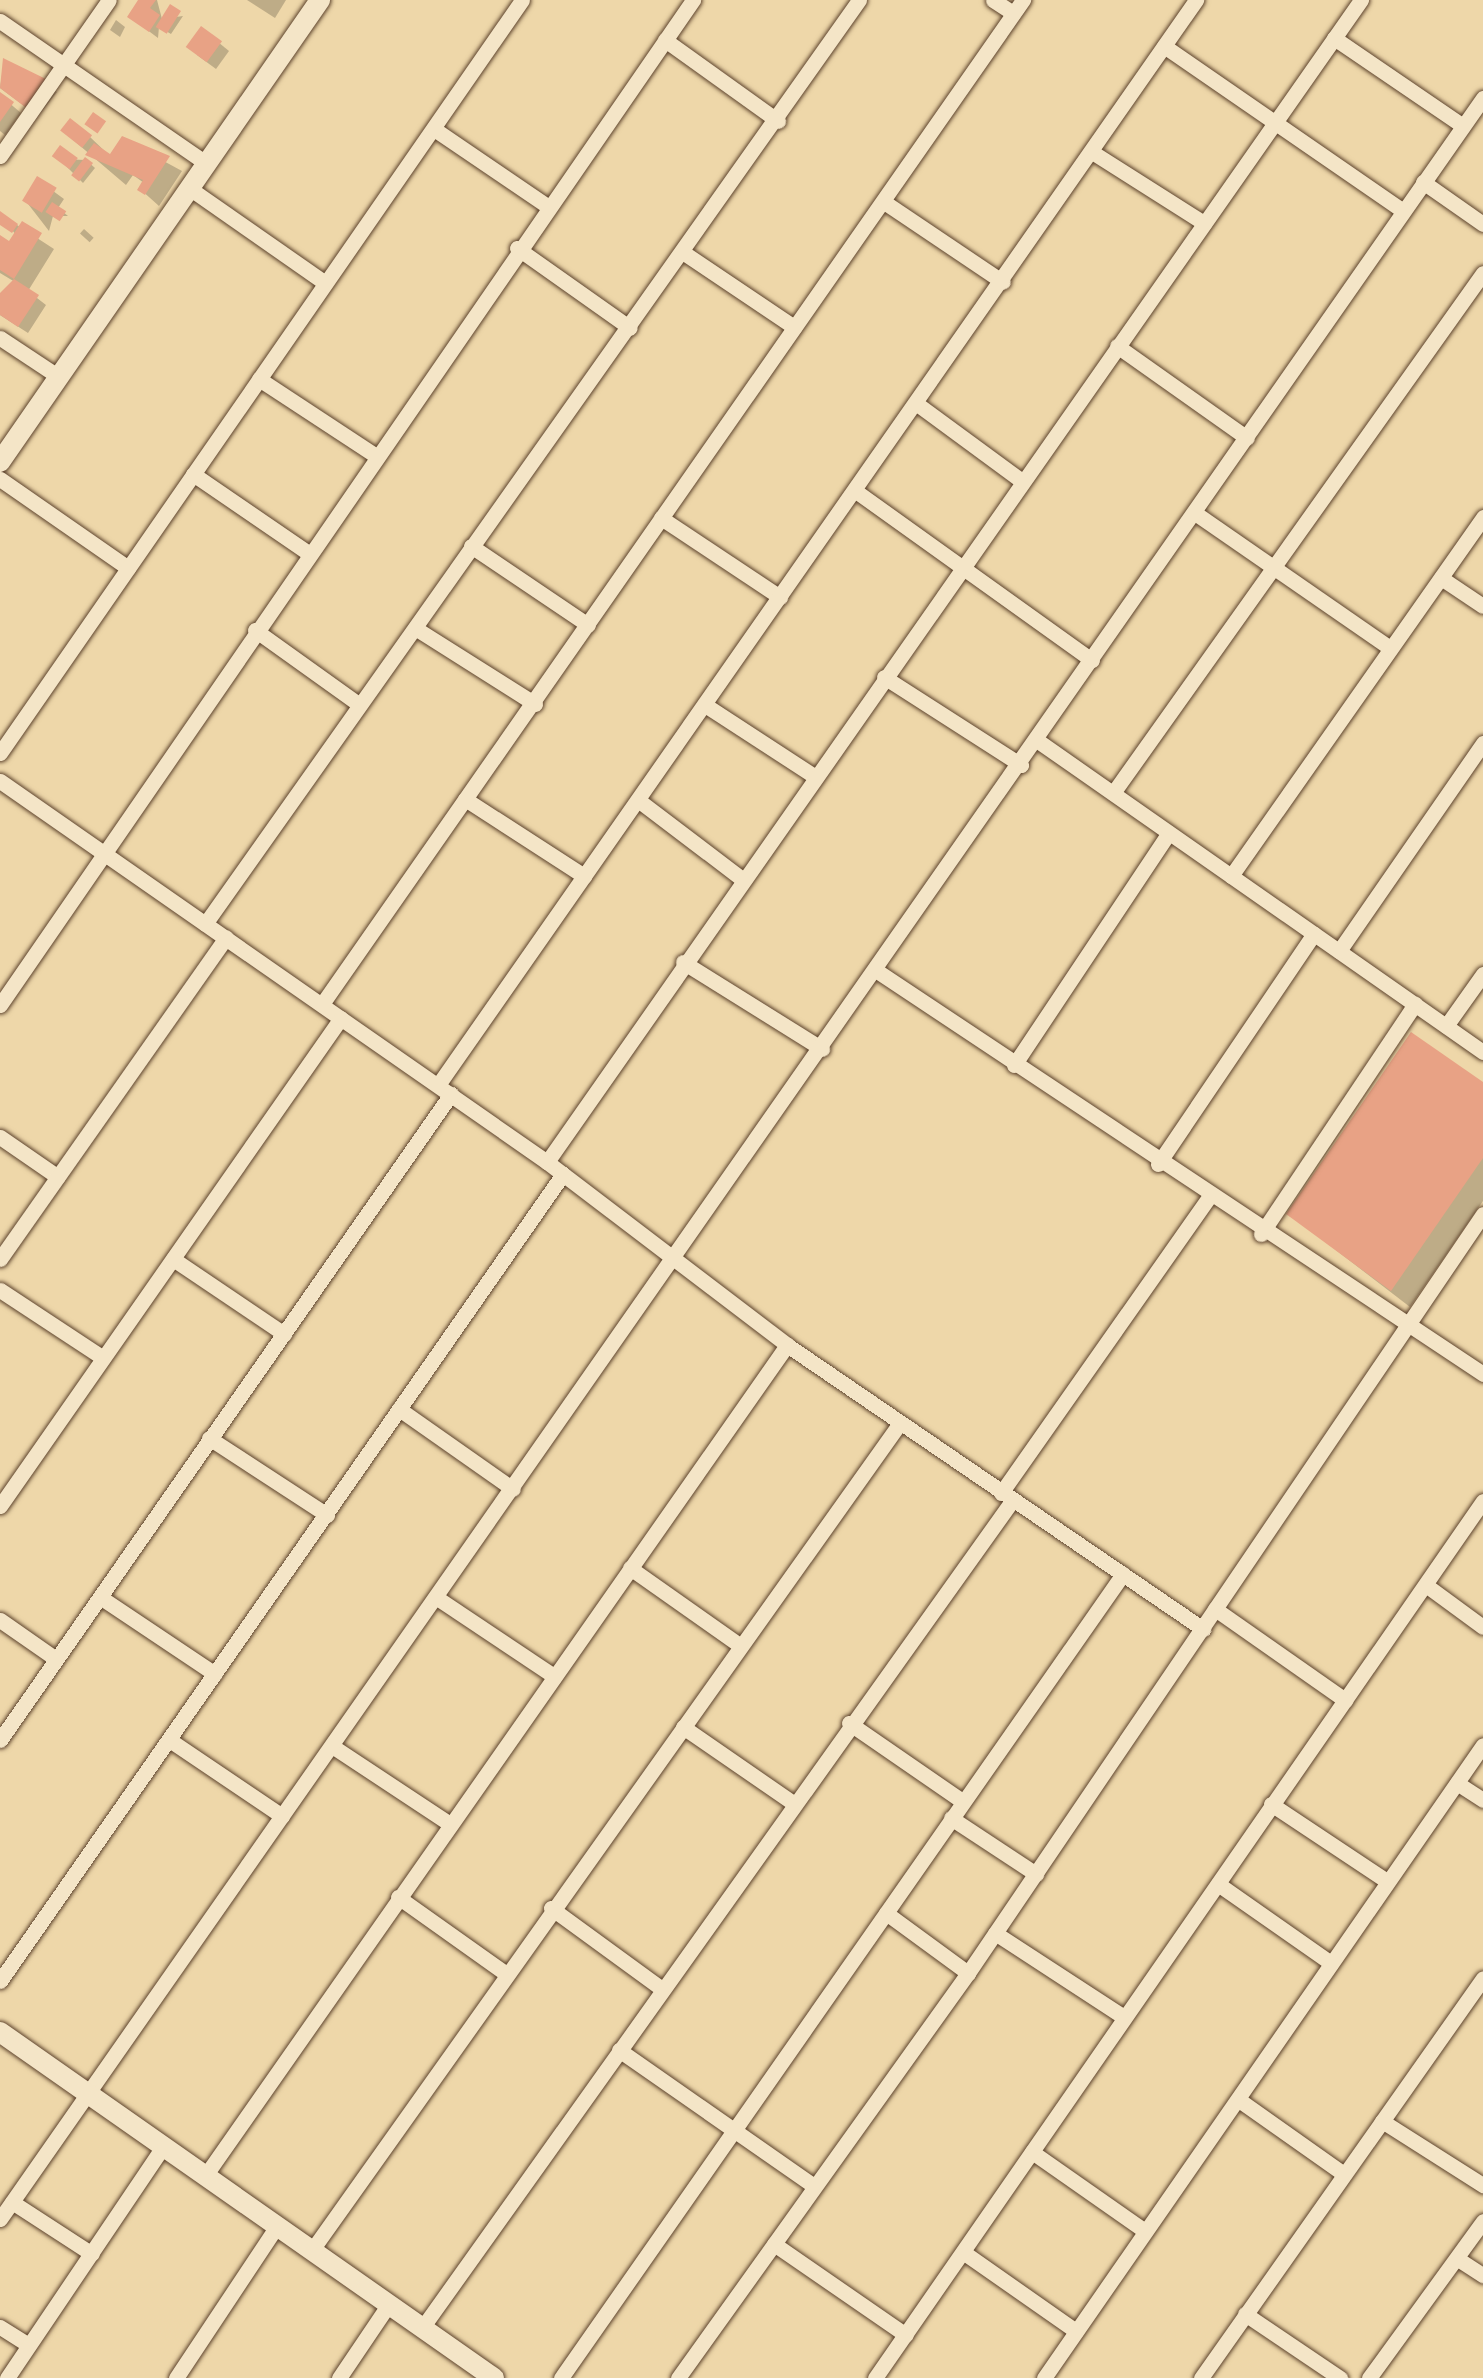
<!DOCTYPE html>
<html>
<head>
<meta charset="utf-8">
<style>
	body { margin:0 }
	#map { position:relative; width:1483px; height:2378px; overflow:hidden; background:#eed7a9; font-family:"Old Standard TT",serif }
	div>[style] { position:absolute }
	.shadow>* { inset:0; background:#0003; transform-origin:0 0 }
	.building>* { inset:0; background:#e8a285; transform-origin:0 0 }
	.roads { filter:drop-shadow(0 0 2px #5c422c) drop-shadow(0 0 2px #5c422c) }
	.minor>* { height:15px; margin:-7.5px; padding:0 7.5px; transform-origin:7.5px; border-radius:7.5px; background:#f4e5c7 }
	.tertiary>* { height:20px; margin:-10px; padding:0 10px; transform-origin:10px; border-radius:10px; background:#f4e5c7 }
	span { translate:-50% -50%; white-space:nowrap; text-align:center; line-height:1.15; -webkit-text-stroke:10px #f4e5c7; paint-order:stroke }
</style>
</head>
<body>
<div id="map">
	<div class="shadow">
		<div style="clip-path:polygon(141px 0,157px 0,162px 19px,183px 16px,171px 34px,159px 27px,158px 38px,130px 17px)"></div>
		<div style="clip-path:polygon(247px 0,286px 0,275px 18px)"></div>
		<div style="clip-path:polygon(116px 20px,125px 27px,120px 37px,110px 30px)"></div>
		<div style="clip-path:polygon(202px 29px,229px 51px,216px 69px,197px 55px)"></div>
		<div style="clip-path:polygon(4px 61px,57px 92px,38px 116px,0 88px)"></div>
		<div style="clip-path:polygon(0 95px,21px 113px,5px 135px,0 131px)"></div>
		<div style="clip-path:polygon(90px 137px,111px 157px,123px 139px,182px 171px,159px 206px,140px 189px,144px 183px,133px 175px,126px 185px,72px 139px)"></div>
		<div style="clip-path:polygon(59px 159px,86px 160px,95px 168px,83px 183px)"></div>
		<div style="clip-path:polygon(38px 180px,64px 199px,58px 208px,68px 216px,53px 216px,49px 231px,25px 200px)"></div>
		<div style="clip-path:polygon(0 214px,54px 249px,28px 291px,46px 305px,28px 333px,0 315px,15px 282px,0 273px,0 238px,10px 244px,16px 235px)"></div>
		<div style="left:84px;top:229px;width:13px;height:6px;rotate:42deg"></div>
		<div style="clip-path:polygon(1483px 1086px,1483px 1201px,1410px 1307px,1289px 1214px)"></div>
	</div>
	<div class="building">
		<div style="clip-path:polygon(138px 0,156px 0,150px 8px,160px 15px,149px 32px,127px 17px)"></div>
		<div style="left:170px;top:4px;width:13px;height:27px;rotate:32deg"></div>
		<div style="left:201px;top:26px;width:26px;height:26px;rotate:36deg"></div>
		<div style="clip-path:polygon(3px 58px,50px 81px,29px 110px,0 88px)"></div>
		<div style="clip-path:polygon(0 92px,14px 102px,0 122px)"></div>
		<div style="left:93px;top:112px;width:16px;height:15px;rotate:35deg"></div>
		<div style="left:70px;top:118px;width:28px;height:16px;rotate:38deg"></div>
		<div style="clip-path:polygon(122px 136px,170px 156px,145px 195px,137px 190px,143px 180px,85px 155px,94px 143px,110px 154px)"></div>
		<div style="left:60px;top:145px;width:22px;height:14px;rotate:36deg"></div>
		<div style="left:85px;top:157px;width:10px;height:23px;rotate:37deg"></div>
		<div style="left:37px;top:176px;width:23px;height:29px;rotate:31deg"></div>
		<div style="left:52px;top:202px;width:17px;height:12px;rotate:33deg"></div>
		<div style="clip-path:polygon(0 211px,18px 224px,12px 233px,0 225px)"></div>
		<div style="clip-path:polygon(22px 221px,42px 233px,14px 279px,0 270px,0 235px,9px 241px)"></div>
		<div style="clip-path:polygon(14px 279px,39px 295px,18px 327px,0 315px,0 293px)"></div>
		<div style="clip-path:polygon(1411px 1032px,1483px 1082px,1483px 1158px,1391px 1291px,1286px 1214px)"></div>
	</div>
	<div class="roads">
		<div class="minor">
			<div style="left:993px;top:0;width:24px;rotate:33deg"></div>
			<div style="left:0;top:21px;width:250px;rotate:34.6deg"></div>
			<div style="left:1334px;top:38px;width:156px;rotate:34.3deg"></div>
			<div style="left:665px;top:40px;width:139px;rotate:35.6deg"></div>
			<div style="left:1164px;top:46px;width:290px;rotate:34.6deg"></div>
			<div style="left:434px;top:129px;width:135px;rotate:34.2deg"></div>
			<div style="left:1092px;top:152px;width:133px;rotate:32.4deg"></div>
			<div style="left:0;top:156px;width:190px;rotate:-55.1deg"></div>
			<div style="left:1423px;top:182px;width:73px;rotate:35deg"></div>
			<div style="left:189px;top:188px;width:166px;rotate:34.9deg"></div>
			<div style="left:884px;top:202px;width:143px;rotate:33.9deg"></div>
			<div style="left:517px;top:248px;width:138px;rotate:35.3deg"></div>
			<div style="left:684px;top:253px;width:133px;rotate:33.9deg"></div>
			<div style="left:0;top:338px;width:71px;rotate:33.5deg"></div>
			<div style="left:1117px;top:346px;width:159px;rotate:35.3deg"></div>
			<div style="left:259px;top:379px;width:140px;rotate:33.3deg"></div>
			<div style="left:917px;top:404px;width:130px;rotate:36.3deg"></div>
			<div style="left:193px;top:474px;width:138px;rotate:34.4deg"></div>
			<div style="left:0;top:479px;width:156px;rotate:34.8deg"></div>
			<div style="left:857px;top:492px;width:289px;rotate:35.6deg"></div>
			<div style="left:1195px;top:513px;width:237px;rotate:34.7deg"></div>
			<div style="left:661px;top:518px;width:143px;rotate:33.6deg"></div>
			<div style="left:471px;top:546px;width:141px;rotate:34deg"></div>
			<div style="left:1441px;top:578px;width:50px;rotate:33.7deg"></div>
			<div style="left:415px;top:628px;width:142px;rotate:32.3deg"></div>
			<div style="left:255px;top:630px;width:125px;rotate:35.6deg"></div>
			<div style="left:884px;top:677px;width:163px;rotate:32.7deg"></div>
			<div style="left:705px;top:705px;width:130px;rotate:33.1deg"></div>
			<div style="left:1038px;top:741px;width:543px;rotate:34.95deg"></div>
			<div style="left:0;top:753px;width:916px;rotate:-55.27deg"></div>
			<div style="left:0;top:781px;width:667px;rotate:34.86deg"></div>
			<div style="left:547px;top:1162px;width:302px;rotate:37.3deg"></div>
			<div style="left:787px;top:1345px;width:504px;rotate:34.32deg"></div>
			<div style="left:1113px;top:793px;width:638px;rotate:-54.57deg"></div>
			<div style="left:465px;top:799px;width:142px;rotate:32.9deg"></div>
			<div style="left:638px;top:800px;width:131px;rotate:37.2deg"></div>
			<div style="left:1231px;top:876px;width:439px;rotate:-54.9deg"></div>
			<div style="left:205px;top:924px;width:1132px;rotate:-54.71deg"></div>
			<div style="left:1339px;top:951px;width:253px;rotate:-55.3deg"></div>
			<div style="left:683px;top:962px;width:164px;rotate:32deg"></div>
			<div style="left:877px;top:971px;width:728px;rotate:33.62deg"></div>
			<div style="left:322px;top:1004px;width:1225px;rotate:-55.08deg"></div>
			<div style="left:0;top:1005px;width:1221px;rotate:-55.41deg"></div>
			<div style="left:1446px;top:1026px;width:64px;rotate:-54.6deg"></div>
			<div style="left:1014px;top:1065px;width:279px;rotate:-56.3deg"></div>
			<div style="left:438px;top:1085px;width:1324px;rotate:-55.06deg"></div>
			<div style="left:0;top:1137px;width:70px;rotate:34.6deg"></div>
			<div style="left:547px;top:1162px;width:1419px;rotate:-54.99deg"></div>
			<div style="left:1158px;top:1164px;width:278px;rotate:-55.9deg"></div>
			<div style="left:1261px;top:1234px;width:277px;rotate:-56.2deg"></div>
			<div style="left:0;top:1259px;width:393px;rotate:-54.9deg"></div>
			<div style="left:173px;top:1259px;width:134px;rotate:34deg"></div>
			<div style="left:0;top:1290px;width:123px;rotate:33.4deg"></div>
			<div style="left:399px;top:1409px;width:139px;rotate:35.1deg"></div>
			<div style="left:209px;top:1438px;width:141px;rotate:33.1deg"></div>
			<div style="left:1001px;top:1493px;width:360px;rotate:-54.9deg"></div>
			<div style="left:0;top:1506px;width:595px;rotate:-55.06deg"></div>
			<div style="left:630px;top:1568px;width:133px;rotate:35.2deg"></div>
			<div style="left:1427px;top:1586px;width:69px;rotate:36.2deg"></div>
			<div style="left:100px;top:1597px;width:138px;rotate:33.8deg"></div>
			<div style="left:437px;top:1598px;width:141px;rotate:33.7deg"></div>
			<div style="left:1215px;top:1609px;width:159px;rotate:35deg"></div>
			<div style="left:0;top:1620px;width:68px;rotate:34.9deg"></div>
			<div style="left:849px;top:1723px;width:137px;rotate:34.6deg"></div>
			<div style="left:683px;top:1727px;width:134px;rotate:34.6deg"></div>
			<div style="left:0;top:1740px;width:788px;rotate:-55.08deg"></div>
			<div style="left:171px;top:1741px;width:134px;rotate:34deg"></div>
			<div style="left:332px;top:1746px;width:141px;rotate:33.5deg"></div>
			<div style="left:1457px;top:1783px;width:31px;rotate:33deg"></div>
			<div style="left:1271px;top:1804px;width:139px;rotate:33.6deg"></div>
			<div style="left:951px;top:1818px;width:102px;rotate:33.4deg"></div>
			<div style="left:1218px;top:1884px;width:138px;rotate:35deg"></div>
			<div style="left:398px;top:1897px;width:131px;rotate:35.4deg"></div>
			<div style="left:551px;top:1908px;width:137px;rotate:36.1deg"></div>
			<div style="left:886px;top:1913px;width:102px;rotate:36.2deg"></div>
			<div style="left:995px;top:1933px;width:154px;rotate:33.1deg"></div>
			<div style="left:0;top:1981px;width:984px;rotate:-55.1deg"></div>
			<div style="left:619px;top:2050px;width:238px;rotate:34.9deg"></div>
			<div style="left:1239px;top:2100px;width:128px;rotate:35.2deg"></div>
			<div style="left:1382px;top:2121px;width:120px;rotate:32.4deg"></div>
			<div style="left:1032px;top:2152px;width:138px;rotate:35deg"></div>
			<div style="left:205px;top:2176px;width:1015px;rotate:-54.99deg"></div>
			<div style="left:12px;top:2202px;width:95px;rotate:33deg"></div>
			<div style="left:0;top:2219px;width:2588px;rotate:-55.04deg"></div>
			<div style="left:774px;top:2244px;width:160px;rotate:34.6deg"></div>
			<div style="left:312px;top:2250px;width:1015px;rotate:-54.59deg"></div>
			<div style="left:963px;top:2252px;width:138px;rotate:35deg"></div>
			<div style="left:1458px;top:2259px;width:30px;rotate:33deg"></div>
			<div style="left:1245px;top:2314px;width:115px;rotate:34deg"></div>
			<div style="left:0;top:2327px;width:34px;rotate:32deg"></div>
			<div style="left:422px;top:2328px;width:1016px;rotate:-54.5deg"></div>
			<div style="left:7px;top:2378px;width:279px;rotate:-56deg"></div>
			<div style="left:176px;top:2378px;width:182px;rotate:-56.4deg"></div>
			<div style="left:339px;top:2378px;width:89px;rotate:-56deg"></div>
			<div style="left:561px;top:2378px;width:981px;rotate:-55.05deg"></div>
			<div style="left:678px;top:2378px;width:498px;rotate:-54.4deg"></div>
			<div style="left:968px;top:1973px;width:917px;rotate:-55.84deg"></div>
			<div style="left:875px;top:2378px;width:1067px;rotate:-55.27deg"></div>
			<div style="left:1044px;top:2378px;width:770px;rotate:-55.26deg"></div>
			<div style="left:1201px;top:2378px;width:489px;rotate:-54.8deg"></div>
			<div style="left:1369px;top:2378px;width:194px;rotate:-54deg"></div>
		</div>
		<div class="tertiary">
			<div style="left:0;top:462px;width:562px;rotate:-55.29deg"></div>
			<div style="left:0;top:2032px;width:603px;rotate:35.01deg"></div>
		</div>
	</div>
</div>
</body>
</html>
